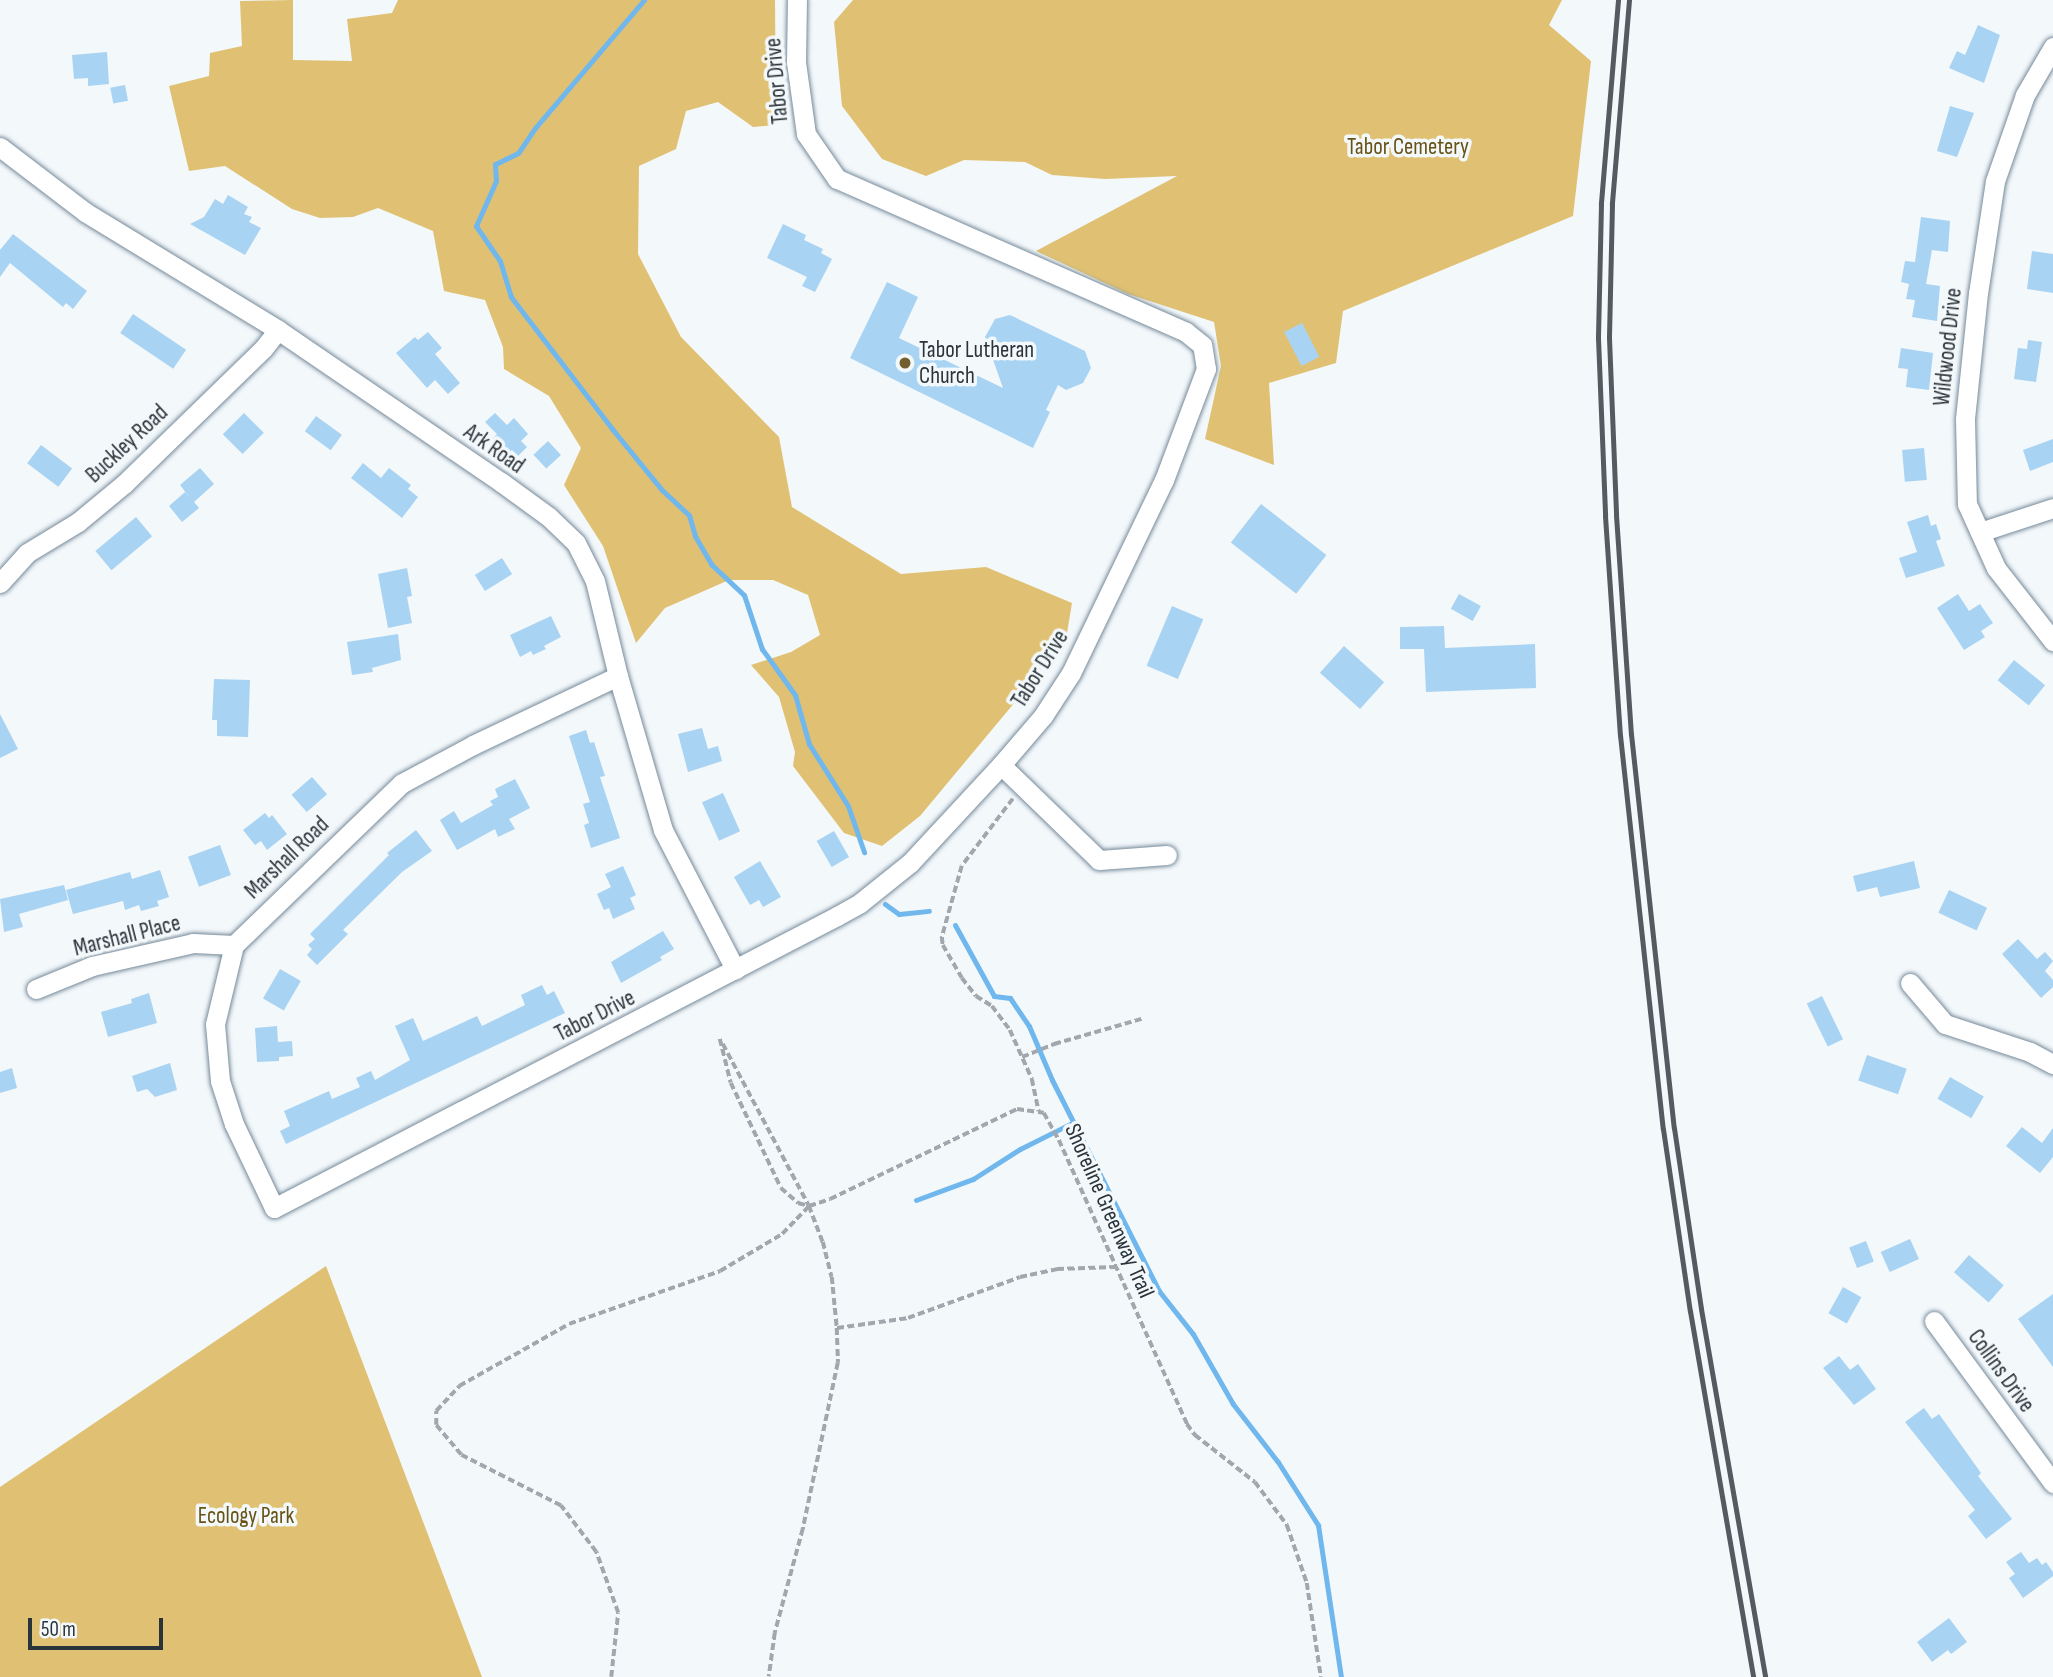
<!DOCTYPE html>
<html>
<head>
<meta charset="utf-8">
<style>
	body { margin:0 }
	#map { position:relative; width:2053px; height:1677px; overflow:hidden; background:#f3f8fb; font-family:"Sofia Sans Condensed",sans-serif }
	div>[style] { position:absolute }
	.green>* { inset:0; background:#e0c173 }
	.stream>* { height:5px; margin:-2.5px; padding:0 2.5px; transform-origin:2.5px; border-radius:2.5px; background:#6fb7ed }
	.building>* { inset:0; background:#a9d3f3; transform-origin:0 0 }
	.path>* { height:3.5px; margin-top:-1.75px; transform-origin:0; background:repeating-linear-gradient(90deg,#a1a7ac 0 7px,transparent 0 10.5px) }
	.roads { filter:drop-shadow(0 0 2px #768a9a) drop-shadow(0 0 2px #768a9a) }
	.minor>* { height:19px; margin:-9.5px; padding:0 9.5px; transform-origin:9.5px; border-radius:9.5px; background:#fff }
	.rail>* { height:5px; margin:-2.5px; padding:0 2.5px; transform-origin:2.5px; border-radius:2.5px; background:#535b61 }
	.dots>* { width:19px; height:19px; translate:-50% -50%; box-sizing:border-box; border:4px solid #f3f8fb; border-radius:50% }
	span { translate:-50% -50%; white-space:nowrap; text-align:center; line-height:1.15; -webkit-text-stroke:7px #f3f8fb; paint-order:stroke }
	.street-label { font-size:23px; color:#2a3339 }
	.park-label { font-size:23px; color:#675214 }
	.poi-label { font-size:23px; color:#2a3339 }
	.left { translate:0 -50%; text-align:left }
	.scale { position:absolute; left:28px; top:1618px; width:135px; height:32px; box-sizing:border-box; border:4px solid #2a3339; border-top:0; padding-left:9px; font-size:21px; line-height:24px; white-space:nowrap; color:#2a3339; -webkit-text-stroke:5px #f3f8fb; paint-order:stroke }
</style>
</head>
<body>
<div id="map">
	<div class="green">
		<div style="clip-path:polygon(293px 0,293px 60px,352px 61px,347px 19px,392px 13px,398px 0,775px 0,776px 125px,753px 127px,718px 102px,686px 111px,676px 149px,639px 166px,638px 254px,681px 337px,779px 437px,792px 507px,901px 574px,986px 567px,1072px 603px,1067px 633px,1020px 696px,920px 816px,882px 846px,844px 833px,793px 766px,795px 752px,779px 697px,751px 665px,791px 652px,820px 635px,808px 595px,773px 580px,729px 580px,665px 608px,636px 643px,603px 546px,564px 485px,581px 448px,549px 396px,504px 369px,503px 347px,485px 300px,444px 291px,433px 231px,378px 208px,353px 217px,320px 218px,292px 209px,225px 166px,189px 171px,169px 86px,209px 76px,210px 53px,242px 46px,240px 1px)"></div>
		<div style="clip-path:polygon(853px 0,1562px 0,1549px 25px,1591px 61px,1573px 216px,1343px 311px,1336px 363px,1269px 383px,1274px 465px,1205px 439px,1221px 366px,1214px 322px,1128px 294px,1036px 251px,1177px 176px,1105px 179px,1052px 175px,1025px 162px,964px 160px,926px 176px,882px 159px,842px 106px,834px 22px)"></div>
		<div style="clip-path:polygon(326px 1266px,482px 1677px,0 1677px,0 1487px)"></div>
	</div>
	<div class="stream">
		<div style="left:644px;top:0;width:168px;rotate:130.4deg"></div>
		<div style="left:535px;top:128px;width:30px;rotate:124deg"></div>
		<div style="left:518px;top:153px;width:25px;rotate:154deg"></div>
		<div style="left:495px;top:164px;width:17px;rotate:87deg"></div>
		<div style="left:496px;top:181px;width:49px;rotate:114deg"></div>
		<div style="left:476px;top:226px;width:42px;rotate:55.6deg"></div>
		<div style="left:500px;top:261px;width:38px;rotate:73deg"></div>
		<div style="left:511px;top:297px;width:168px;rotate:52.5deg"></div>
		<div style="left:613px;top:430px;width:77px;rotate:50.8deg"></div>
		<div style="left:662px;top:490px;width:37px;rotate:43deg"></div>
		<div style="left:689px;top:515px;width:22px;rotate:74deg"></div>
		<div style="left:695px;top:536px;width:34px;rotate:60deg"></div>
		<div style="left:712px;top:565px;width:44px;rotate:43.2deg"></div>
		<div style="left:744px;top:595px;width:57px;rotate:71.6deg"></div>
		<div style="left:762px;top:649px;width:57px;rotate:54.3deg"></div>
		<div style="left:795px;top:695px;width:51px;rotate:74.1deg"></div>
		<div style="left:809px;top:744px;width:73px;rotate:57.8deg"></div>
		<div style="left:848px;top:806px;width:49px;rotate:70.8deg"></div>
		<div style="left:885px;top:904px;width:17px;rotate:36deg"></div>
		<div style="left:899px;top:914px;width:30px;rotate:-6deg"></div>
		<div style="left:955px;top:925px;width:81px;rotate:61.2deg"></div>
		<div style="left:994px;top:996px;width:16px;rotate:7deg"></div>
		<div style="left:1010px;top:998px;width:34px;rotate:56deg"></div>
		<div style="left:1029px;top:1026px;width:59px;rotate:66.9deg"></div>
		<div style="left:1052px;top:1080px;width:237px;rotate:63.1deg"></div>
		<div style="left:1159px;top:1291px;width:55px;rotate:51.7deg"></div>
		<div style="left:1193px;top:1334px;width:81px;rotate:60.3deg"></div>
		<div style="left:1233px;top:1404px;width:73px;rotate:52.2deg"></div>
		<div style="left:1278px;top:1462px;width:75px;rotate:57.6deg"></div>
		<div style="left:1318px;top:1525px;width:154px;rotate:81.4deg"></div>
		<div style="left:916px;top:1200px;width:61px;rotate:-20.2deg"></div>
		<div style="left:973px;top:1179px;width:56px;rotate:-32.6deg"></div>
		<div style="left:1020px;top:1149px;width:60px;rotate:-26.6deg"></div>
	</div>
	<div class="building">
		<div style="clip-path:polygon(1978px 25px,2000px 35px,1984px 83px,1949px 68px,1957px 51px,1965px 55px)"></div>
		<div style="clip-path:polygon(107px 52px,109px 84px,88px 86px,88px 78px,74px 79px,72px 55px)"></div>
		<div style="left:125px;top:85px;width:16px;height:15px;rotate:79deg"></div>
		<div style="clip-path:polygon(1950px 106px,1974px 113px,1957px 157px,1937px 151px)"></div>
		<div style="clip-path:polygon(228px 195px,248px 207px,244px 214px,252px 217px,249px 222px,261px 228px,245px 255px,190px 224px,204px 217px,215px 199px,223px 204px)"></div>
		<div style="clip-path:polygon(1921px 217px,1950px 221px,1948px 252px,1932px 250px,1926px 284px,1940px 286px,1937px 321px,1912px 317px,1915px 300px,1906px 299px,1909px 284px,1901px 282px,1905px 261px,1915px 262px)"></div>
		<div style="clip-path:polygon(783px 224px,806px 235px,804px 240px,823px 249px,821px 253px,832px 259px,815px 292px,802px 286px,807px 277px,767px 258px)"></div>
		<div style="clip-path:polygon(13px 234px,87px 291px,73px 309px,66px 303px,63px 307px,10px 263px,0 277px,0 250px)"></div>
		<div style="clip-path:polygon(2032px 251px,2053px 254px,2053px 293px,2027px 289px)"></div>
		<div style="clip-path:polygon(887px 282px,918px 297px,899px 338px,1003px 388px,985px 337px,995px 319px,1010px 315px,1085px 351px,1091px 368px,1083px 383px,1066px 390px,1058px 385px,1046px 410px,1050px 412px,1033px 448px,850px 358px)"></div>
		<div style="left:133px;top:314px;width:64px;height:23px;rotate:34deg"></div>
		<div style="left:1302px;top:323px;width:38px;height:20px;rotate:63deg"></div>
		<div style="clip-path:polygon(428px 332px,442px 348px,435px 354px,460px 383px,448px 394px,435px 380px,427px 388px,396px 353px,415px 337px,418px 340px)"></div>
		<div style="clip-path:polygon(2028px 340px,2042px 342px,2036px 382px,2014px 379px,2018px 348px,2027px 349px)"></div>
		<div style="clip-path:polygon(1901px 348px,1933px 353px,1929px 390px,1906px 387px,1908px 369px,1898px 368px)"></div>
		<div style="left:244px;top:413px;width:28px;height:30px;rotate:45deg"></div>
		<div style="clip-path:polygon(495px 413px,507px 425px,514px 418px,528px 434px,521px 441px,527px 447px,518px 456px,512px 450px,507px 454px,492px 439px,497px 434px,485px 422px)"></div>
		<div style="left:316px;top:416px;width:32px;height:19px;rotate:36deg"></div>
		<div style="clip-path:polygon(2053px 439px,2053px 462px,2030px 471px,2023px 450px)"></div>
		<div style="left:548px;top:441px;width:19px;height:20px;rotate:47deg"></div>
		<div style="left:41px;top:445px;width:39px;height:23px;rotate:37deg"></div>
		<div style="left:1924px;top:448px;width:32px;height:22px;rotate:85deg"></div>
		<div style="clip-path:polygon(363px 463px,381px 478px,389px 468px,411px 485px,408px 489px,418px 497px,402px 518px,351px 478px)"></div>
		<div style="clip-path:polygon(200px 468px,214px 484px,194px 502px,199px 508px,182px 522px,169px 506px,185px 492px,190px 498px,180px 485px)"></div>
		<div style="left:1261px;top:504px;width:83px;height:49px;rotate:38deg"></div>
		<div style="clip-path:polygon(1928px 515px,1931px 526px,1936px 524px,1941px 539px,1936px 541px,1945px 566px,1906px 578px,1899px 558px,1917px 552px,1907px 522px)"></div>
		<div style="left:136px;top:517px;width:25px;height:53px;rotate:50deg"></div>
		<div style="left:502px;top:558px;width:19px;height:32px;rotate:58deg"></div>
		<div style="clip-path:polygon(407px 568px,412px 596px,407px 597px,412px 623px,388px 628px,378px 574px)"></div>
		<div style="left:1459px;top:594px;width:25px;height:17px;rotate:29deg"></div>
		<div style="clip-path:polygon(1958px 594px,1969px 611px,1980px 604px,1993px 623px,1981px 631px,1985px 637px,1964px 650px,1937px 608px)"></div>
		<div style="left:1172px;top:606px;width:34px;height:65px;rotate:23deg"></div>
		<div style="clip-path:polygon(551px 616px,561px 637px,544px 646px,546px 649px,533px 655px,531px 651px,520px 657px,510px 635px)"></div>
		<div style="clip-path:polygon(1444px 626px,1445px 648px,1535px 644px,1536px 688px,1426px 692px,1424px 649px,1400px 649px,1400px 627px)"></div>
		<div style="clip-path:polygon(398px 634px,401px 660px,372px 668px,373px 672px,352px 675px,347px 642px)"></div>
		<div style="left:1344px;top:646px;width:54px;height:36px;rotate:42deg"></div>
		<div style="left:2014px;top:660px;width:40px;height:26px;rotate:39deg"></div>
		<div style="clip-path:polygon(214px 679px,250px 680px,248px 737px,217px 736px,217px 720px,212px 720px)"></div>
		<div style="clip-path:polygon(0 714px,18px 749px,0 758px)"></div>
		<div style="clip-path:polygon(702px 728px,708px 749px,718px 746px,722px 761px,688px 772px,678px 734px)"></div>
		<div style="clip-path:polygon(586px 730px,590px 743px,594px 742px,605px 776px,600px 777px,620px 838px,591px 848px,584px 825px,589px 823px,583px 804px,590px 802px,569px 736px)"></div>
		<div style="left:312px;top:777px;width:23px;height:27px;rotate:49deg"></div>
		<div style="clip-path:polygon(515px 779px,530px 808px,509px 819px,515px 829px,498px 837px,495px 829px,457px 850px,440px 820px,454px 811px,461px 823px,493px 805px,490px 801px,498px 797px,495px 789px)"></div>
		<div style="left:723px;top:793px;width:42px;height:23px;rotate:66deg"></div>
		<div style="clip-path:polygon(265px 813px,269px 818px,272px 815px,287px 834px,267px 850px,261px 841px,255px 845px,243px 830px)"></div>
		<div style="clip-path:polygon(416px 830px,432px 851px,402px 872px,343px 930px,348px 934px,317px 965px,307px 955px,312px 949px,308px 945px,315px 939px,310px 934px,389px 855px,387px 853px)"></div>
		<div style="left:834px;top:831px;width:30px;height:20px;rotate:60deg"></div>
		<div style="left:220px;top:845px;width:32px;height:34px;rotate:70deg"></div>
		<div style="clip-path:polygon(760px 861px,781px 897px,763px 907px,759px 900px,750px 905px,734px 877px)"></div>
		<div style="clip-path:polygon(1914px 861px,1920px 888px,1880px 897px,1877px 887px,1857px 892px,1853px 876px)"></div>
		<div style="clip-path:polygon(623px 866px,636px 895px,630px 898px,635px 909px,613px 919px,609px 908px,604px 910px,597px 894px,611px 887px,605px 874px)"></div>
		<div style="clip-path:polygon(160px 870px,169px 897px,157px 901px,159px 906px,141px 911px,139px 905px,125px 910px,123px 901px,73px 914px,66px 890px,130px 872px,132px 879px)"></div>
		<div style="clip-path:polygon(64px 885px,68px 900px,19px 914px,23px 927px,4px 932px,0 899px)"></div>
		<div style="left:1949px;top:890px;width:42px;height:25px;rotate:25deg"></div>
		<div style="clip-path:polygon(663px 931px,674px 949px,660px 957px,662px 960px,621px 983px,611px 962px)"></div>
		<div style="clip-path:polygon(2018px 939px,2037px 959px,2045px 952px,2053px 961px,2045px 971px,2053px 980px,2053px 987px,2041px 998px,2002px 954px)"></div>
		<div style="left:280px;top:969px;width:24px;height:34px;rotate:30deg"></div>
		<div style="clip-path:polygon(542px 985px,547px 995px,554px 991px,565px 1013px,286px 1144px,280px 1131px,290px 1126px,284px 1111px,329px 1091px,332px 1099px,360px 1087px,356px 1078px,371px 1071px,375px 1080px,410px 1060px,395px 1026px,413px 1018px,423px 1041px,477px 1016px,482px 1026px,525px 1005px,521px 995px)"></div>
		<div style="clip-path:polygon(149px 993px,157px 1023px,108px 1037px,101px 1012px,132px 1003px,131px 999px)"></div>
		<div style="left:1822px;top:996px;width:48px;height:17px;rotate:64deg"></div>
		<div style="clip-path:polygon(277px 1026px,278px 1042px,292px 1041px,293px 1056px,279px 1057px,279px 1061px,257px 1062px,255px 1028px)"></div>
		<div style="left:1867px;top:1055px;width:42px;height:27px;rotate:19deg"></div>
		<div style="clip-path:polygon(170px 1063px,177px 1090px,155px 1097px,147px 1089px,137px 1092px,132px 1076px)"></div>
		<div style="clip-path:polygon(12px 1068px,17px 1088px,0 1093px,0 1072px)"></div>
		<div style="left:1950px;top:1077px;width:39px;height:25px;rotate:30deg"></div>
		<div style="clip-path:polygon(2022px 1127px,2042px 1143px,2053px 1128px,2053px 1157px,2040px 1173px,2006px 1146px)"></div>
		<div style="left:1910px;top:1239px;width:22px;height:32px;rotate:66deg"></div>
		<div style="left:1866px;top:1241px;width:22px;height:18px;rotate:69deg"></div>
		<div style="left:1969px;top:1255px;width:46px;height:23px;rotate:41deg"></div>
		<div style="left:1843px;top:1287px;width:21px;height:30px;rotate:29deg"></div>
		<div style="clip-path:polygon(2053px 1294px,2053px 1367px,2018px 1319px)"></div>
		<div style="clip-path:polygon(1839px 1356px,1850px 1370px,1858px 1364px,1876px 1389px,1854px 1405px,1823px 1368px)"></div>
		<div style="clip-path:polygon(1924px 1408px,1932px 1419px,1939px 1414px,1981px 1473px,1978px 1476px,2012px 1519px,1986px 1539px,1968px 1516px,1975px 1510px,1905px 1422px)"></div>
		<div style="clip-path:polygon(2021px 1552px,2029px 1563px,2037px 1558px,2042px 1565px,2046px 1562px,2053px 1572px,2053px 1576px,2023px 1598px,2009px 1578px,2015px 1574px,2006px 1562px)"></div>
		<div style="clip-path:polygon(1949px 1618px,1967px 1642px,1951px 1654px,1948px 1650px,1932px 1662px,1917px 1642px)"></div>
	</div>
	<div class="path">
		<div style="left:1013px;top:799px;width:84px;rotate:127.3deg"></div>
		<div style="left:962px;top:866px;width:74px;rotate:105.7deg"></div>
		<div style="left:942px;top:937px;width:8px;rotate:83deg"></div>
		<div style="left:943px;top:945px;width:38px;rotate:60deg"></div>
		<div style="left:962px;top:978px;width:23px;rotate:52deg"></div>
		<div style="left:976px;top:996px;width:19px;rotate:32deg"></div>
		<div style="left:992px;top:1006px;width:30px;rotate:53deg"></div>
		<div style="left:1010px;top:1030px;width:54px;rotate:65.8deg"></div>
		<div style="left:1032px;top:1079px;width:33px;rotate:78deg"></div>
		<div style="left:720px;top:1039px;width:45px;rotate:76deg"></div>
		<div style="left:731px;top:1083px;width:116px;rotate:64.5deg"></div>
		<div style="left:781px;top:1188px;width:23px;rotate:41deg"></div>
		<div style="left:798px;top:1203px;width:11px;rotate:15deg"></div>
		<div style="left:809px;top:1206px;width:22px;rotate:-18deg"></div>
		<div style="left:830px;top:1199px;width:208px;rotate:-25.7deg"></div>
		<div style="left:1017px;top:1109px;width:27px;rotate:8deg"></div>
		<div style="left:1044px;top:1113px;width:31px;rotate:61deg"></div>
		<div style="left:1059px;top:1140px;width:312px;rotate:65.7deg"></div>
		<div style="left:1187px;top:1424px;width:14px;rotate:54deg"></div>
		<div style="left:1195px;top:1435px;width:76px;rotate:38.1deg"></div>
		<div style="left:1255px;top:1482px;width:54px;rotate:53.3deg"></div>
		<div style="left:1287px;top:1525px;width:61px;rotate:71deg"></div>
		<div style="left:1307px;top:1583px;width:95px;rotate:81.5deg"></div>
		<div style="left:723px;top:1044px;width:183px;rotate:62deg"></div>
		<div style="left:809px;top:1206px;width:39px;rotate:69deg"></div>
		<div style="left:823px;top:1242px;width:36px;rotate:76deg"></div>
		<div style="left:832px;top:1277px;width:51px;rotate:84.4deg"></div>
		<div style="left:837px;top:1328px;width:35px;rotate:88deg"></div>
		<div style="left:838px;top:1363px;width:170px;rotate:101.9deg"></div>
		<div style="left:803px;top:1529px;width:108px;rotate:105.1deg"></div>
		<div style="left:775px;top:1633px;width:44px;rotate:97.8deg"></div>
		<div style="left:1022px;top:1057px;width:35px;rotate:-22deg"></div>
		<div style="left:1054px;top:1044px;width:91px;rotate:-16deg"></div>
		<div style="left:837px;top:1328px;width:72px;rotate:-8deg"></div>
		<div style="left:908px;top:1318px;width:119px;rotate:-20.1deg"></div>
		<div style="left:1020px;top:1277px;width:38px;rotate:-12deg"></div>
		<div style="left:1057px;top:1269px;width:58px;rotate:-2deg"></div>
		<div style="left:611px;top:1677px;width:64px;rotate:-83.8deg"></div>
		<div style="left:618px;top:1613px;width:65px;rotate:-109.8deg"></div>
		<div style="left:596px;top:1552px;width:58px;rotate:-127.3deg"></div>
		<div style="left:561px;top:1506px;width:112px;rotate:-153deg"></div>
		<div style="left:461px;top:1455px;width:39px;rotate:-130deg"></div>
		<div style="left:436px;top:1425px;width:14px;rotate:-90deg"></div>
		<div style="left:436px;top:1411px;width:34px;rotate:-47deg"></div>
		<div style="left:459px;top:1386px;width:126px;rotate:-29.4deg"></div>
		<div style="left:569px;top:1324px;width:160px;rotate:-19.3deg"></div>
		<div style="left:720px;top:1271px;width:72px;rotate:-30.8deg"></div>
		<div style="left:782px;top:1234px;width:39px;rotate:-46deg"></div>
	</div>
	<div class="roads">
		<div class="minor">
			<div style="left:2053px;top:47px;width:56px;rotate:120.3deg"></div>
			<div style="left:2025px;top:95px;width:91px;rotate:109.2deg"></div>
			<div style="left:1995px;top:181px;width:113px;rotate:98.6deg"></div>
			<div style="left:1978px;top:293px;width:127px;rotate:95.9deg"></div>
			<div style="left:1965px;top:419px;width:85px;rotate:88.7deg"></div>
			<div style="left:1967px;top:504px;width:70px;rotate:65.6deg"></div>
			<div style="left:1996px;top:568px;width:93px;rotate:52deg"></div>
			<div style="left:0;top:147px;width:107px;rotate:37.4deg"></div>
			<div style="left:85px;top:212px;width:226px;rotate:31.4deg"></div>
			<div style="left:278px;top:330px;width:270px;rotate:34.3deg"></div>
			<div style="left:501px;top:482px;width:59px;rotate:36.1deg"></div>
			<div style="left:549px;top:517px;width:37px;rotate:44deg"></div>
			<div style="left:576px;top:543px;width:42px;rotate:63.4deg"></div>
			<div style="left:595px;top:581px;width:98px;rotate:76.4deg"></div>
			<div style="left:618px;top:676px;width:160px;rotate:73.7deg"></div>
			<div style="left:663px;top:830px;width:157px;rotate:62.6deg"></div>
			<div style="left:1980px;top:532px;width:77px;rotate:-18.2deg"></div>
			<div style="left:0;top:583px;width:40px;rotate:-48deg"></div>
			<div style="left:27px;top:553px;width:60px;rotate:-31.3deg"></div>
			<div style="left:78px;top:522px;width:60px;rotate:-39.6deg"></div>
			<div style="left:124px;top:484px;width:194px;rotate:-44.2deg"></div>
			<div style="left:263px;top:349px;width:24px;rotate:-52deg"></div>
			<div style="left:618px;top:676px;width:161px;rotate:154.6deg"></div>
			<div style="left:473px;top:745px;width:81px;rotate:151.8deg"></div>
			<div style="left:402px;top:783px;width:233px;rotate:136deg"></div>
			<div style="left:234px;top:945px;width:81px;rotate:103.5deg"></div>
			<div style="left:215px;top:1024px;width:57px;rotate:85deg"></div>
			<div style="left:220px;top:1081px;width:45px;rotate:72deg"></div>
			<div style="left:234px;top:1124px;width:93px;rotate:64.5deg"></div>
			<div style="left:274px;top:1208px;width:634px;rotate:-27.41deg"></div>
			<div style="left:837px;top:916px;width:26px;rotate:-29deg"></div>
			<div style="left:860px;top:903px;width:64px;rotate:-38.7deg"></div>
			<div style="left:910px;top:863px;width:134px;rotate:-47.1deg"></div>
			<div style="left:1001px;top:765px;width:65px;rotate:-49.4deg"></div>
			<div style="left:1043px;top:716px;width:51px;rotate:-56.9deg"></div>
			<div style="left:1071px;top:673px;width:214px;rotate:-64.3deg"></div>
			<div style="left:1164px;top:480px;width:119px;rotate:-69.3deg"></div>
			<div style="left:1206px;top:369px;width:24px;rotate:-99deg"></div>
			<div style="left:1202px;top:345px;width:21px;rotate:-141deg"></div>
			<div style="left:1186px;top:332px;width:381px;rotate:-156.3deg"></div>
			<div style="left:837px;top:179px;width:55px;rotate:-124.6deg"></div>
			<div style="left:806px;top:134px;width:73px;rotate:-97.9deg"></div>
			<div style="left:796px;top:62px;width:62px;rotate:-89.1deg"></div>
			<div style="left:1001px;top:765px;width:136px;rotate:44.1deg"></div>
			<div style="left:1099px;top:860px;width:68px;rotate:-4.2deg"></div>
			<div style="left:1910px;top:983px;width:54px;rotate:49.5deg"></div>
			<div style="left:1945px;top:1024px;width:89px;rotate:18.2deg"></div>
			<div style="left:2030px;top:1052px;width:26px;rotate:28deg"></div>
			<div style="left:36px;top:989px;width:61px;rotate:-22.3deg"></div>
			<div style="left:92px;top:966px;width:104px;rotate:-12.8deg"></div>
			<div style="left:193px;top:943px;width:41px;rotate:2.8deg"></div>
			<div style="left:1934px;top:1321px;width:201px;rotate:53.7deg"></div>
		</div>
	</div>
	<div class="rail">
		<div style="left:1618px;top:0;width:205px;rotate:94.8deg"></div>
		<div style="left:1601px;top:204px;width:134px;rotate:91.3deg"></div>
		<div style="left:1598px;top:338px;width:178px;rotate:87.7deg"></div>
		<div style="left:1605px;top:516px;width:220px;rotate:86.1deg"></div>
		<div style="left:1620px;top:735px;width:396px;rotate:83.8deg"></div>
		<div style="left:1663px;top:1129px;width:184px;rotate:81.6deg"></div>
		<div style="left:1690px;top:1311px;width:371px;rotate:80.2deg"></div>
		<div style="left:1629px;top:0;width:205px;rotate:94.8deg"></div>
		<div style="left:1612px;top:204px;width:134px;rotate:91.3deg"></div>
		<div style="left:1609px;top:338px;width:177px;rotate:87.7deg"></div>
		<div style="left:1616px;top:515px;width:220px;rotate:86.1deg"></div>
		<div style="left:1631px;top:734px;width:396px;rotate:83.8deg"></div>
		<div style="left:1674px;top:1128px;width:183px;rotate:81.5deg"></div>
		<div style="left:1701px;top:1309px;width:374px;rotate:80.1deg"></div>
	</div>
	<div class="dots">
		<div style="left:905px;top:363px;background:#725f2d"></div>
	</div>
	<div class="street-label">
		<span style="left:777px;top:81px;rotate:-95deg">Tabor Drive</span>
		<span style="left:1948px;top:347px;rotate:-84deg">Wildwood Drive</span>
		<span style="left:127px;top:444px;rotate:-43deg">Buckley Road</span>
		<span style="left:494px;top:449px;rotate:35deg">Ark Road</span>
		<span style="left:1040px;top:669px;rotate:-58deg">Tabor Drive</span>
		<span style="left:287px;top:858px;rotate:-44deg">Marshall Road</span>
		<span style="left:127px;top:936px;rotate:-14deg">Marshall Place</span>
		<span style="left:595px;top:1016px;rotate:-27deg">Tabor Drive</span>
		<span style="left:1109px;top:1211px;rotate:66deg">Shoreline Greenway Trail</span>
		<span style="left:2001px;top:1371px;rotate:54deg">Collins Drive</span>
	</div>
	<div class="park-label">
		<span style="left:1408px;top:147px">Tabor Cemetery</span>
		<span style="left:246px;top:1516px">Ecology Park</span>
	</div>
	<div class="poi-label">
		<span class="left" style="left:919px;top:363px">Tabor Lutheran<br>Church</span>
	</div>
	<div class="scale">50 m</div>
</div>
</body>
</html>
